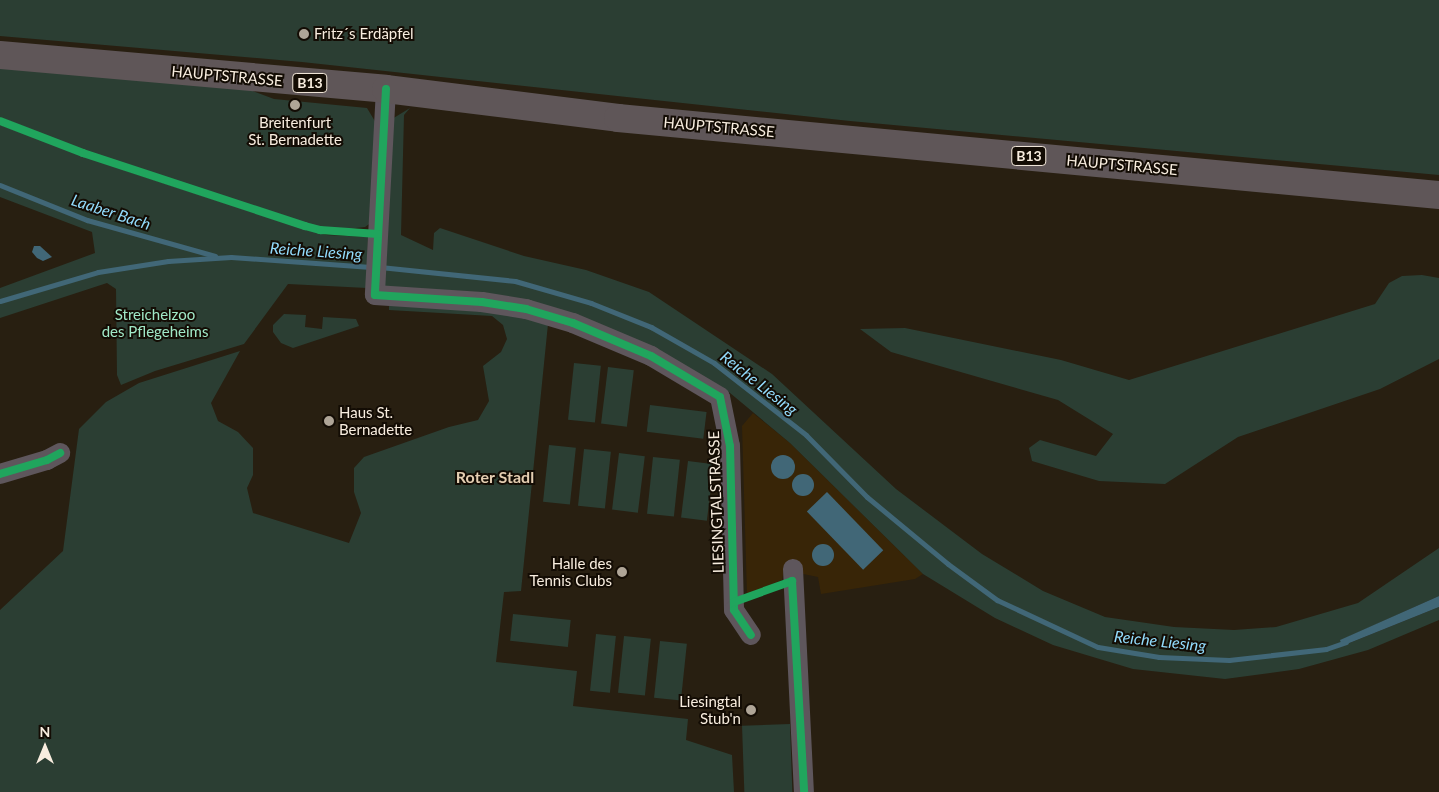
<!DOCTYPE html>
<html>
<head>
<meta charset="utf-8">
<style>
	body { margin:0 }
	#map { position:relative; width:1439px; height:792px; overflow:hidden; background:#281f11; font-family:Lato,sans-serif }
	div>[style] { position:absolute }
	.built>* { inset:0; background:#382507 }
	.green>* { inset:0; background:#2b3e33; transform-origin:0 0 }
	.water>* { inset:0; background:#416777; transform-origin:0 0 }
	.round { border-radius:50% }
	.stream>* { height:5px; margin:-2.5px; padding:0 2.5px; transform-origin:2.5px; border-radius:2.5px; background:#416777 }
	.minor>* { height:20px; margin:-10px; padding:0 10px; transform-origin:10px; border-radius:10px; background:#5e565c }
	.primary>* { height:28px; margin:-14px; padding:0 14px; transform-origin:14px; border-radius:14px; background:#5f5658 }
	.cycleway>* { height:8px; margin:-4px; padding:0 4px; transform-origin:4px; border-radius:4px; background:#20a55d }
	.dots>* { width:14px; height:14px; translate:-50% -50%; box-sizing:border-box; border:2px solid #130c04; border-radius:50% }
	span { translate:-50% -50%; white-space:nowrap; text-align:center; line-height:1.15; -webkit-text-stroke:4px #130c04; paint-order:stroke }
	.shield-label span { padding:1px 4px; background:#130c04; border:1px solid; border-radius:4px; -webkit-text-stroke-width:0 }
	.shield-label { font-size:14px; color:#f8eddf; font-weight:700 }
	.poi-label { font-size:15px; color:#f8eddf }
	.left { translate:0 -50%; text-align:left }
	.right { translate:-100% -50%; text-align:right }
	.street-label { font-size:15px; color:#f8eddf }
	.park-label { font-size:15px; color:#a0e8c7 }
	.water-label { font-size:16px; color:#92dbfc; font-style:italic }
	.neighbourhood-label { font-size:16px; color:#e4ceb2; font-weight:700 }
	.north { position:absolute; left:20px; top:722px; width:50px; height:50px; -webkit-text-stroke:4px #130c04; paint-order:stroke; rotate:0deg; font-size:14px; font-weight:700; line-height:20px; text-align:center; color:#f8eddf }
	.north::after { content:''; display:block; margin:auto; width:18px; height:22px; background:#f8eddf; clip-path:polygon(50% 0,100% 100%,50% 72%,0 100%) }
</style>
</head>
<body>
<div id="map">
	<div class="built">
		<div style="clip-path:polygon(753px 413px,790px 443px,923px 574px,915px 579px,821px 594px,818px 577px,784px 570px,782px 580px,747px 594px,742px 426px)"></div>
	</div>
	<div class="green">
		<div style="clip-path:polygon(0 0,1439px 0,1439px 175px,850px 121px,302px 62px,0 36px)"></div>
		<div style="clip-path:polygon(0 64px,239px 86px,274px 99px,367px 108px,376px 123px,372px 222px,365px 227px,347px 229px,321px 227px,297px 221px,85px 151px,0 117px)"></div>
		<div style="clip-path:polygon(410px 108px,404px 115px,401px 235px,433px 250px,434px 233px,440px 228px,524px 256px,586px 270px,649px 292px,772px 374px,896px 489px,982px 554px,1043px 591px,1105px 617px,1174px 627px,1234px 630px,1276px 627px,1358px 603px,1439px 548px,1439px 596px,1341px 640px,1342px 646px,1439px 607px,1439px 620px,1368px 650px,1299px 669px,1225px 679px,1133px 669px,1053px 645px,995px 618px,923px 574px,790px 443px,724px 388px,644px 344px,383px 289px,392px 119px)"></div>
		<div style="clip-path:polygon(0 125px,132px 173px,304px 229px,326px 235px,368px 237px,367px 288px,288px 284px,244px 344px,155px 371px,121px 385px,117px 375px,116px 289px,107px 283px,0 318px,0 288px,95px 253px,92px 232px,0 197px)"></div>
		<div style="clip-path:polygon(1422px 275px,1439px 278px,1439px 359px,1380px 389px,1238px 437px,1165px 484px,1099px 481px,1032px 461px,1029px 448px,1040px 440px,1096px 456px,1113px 434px,1058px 400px,891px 352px,860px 329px,905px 328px,1061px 360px,1129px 380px,1375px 304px,1389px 283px,1402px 276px)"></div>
		<div style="clip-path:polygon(389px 304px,489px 309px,548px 324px,521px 591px,504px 592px,496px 662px,577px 671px,573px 706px,688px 719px,686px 740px,732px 755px,734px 792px,0 792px,0 610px,63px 551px,79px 429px,106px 402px,139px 383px,240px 351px,211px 403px,218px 421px,238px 432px,253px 448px,253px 475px,247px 488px,253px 513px,349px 543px,361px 513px,354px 492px,354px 468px,364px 457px,449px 427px,478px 420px,489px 401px,483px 366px,501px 352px,507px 339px,503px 325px,492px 316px,389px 310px)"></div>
		<div style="clip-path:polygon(284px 314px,306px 315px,305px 327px,322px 329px,323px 317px,356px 319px,359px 326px,293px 348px,281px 343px,273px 332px,273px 325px)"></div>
		<div style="left:574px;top:363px;width:27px;height:57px;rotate:6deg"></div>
		<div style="left:608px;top:367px;width:26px;height:57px;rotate:7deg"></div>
		<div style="left:650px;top:405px;width:57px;height:27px;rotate:7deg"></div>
		<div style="left:549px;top:445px;width:27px;height:57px;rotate:6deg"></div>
		<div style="left:584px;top:449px;width:27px;height:57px;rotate:6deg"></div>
		<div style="left:619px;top:453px;width:26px;height:57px;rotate:7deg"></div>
		<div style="left:653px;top:457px;width:27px;height:57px;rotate:6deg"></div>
		<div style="left:688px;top:461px;width:26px;height:57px;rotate:7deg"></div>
		<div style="left:513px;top:614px;width:58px;height:27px;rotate:6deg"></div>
		<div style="left:596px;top:634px;width:20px;height:57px;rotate:6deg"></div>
		<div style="left:624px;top:636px;width:27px;height:57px;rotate:6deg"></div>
		<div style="left:660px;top:641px;width:27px;height:57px;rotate:6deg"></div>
		<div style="left:790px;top:724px;width:68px;height:48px;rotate:88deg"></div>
	</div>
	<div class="water">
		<div style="clip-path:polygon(34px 246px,40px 246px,52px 257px,43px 261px,37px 258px,32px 252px)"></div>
		<div class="round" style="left:771px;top:455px;width:24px;height:24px"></div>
		<div class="round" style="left:792px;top:474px;width:22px;height:22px"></div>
		<div style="left:827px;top:492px;width:81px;height:28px;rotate:46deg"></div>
		<div class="round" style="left:812px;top:544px;width:22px;height:22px"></div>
		<div style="clip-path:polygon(1439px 596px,1439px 607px,1342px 646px,1340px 640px)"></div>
	</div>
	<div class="stream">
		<div style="left:0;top:185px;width:94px;rotate:21.9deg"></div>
		<div style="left:87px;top:220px;width:133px;rotate:15.7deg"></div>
		<div style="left:380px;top:267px;width:136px;rotate:5.9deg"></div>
		<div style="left:515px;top:281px;width:79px;rotate:16.1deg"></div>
		<div style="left:591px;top:303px;width:65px;rotate:21.8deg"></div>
		<div style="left:651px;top:327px;width:73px;rotate:29.7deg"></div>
		<div style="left:714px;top:363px;width:117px;rotate:38deg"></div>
		<div style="left:806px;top:435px;width:87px;rotate:45.5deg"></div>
		<div style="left:867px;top:497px;width:105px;rotate:39.6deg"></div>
		<div style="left:948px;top:564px;width:61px;rotate:36.3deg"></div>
		<div style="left:997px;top:600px;width:111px;rotate:25deg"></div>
		<div style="left:1098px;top:647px;width:62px;rotate:9.3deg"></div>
		<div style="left:1159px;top:657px;width:70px;rotate:2.5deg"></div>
		<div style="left:1229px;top:660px;width:98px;rotate:-6.5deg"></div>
		<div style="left:1326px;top:649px;width:21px;rotate:-19deg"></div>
		<div style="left:0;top:301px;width:102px;rotate:-16.5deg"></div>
		<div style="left:98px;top:272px;width:71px;rotate:-8.9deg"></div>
		<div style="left:168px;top:261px;width:63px;rotate:-3.6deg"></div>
		<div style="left:231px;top:257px;width:140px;rotate:4.1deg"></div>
	</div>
	<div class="minor">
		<div style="left:386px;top:89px;width:206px;rotate:93.1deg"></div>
		<div style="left:375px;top:295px;width:107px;rotate:3.7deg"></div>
		<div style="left:482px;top:302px;width:45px;rotate:9deg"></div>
		<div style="left:526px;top:309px;width:49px;rotate:16.6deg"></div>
		<div style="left:573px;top:323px;width:85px;rotate:22.9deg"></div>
		<div style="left:651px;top:356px;width:80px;rotate:30.7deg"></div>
		<div style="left:720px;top:397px;width:50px;rotate:78.5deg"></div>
		<div style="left:730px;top:446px;width:164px;rotate:88.6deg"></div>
		<div style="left:734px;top:610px;width:30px;rotate:56deg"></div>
		<div style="left:0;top:474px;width:49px;rotate:-16.6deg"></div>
		<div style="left:47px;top:460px;width:15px;rotate:-28deg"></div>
		<div style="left:793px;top:569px;width:223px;rotate:87.2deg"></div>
	</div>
	<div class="primary">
		<div style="left:0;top:55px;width:387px;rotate:5deg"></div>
		<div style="left:386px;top:89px;width:234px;rotate:7.1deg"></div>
		<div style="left:618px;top:118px;width:825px;rotate:5.36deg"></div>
	</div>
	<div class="cycleway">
		<div style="left:386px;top:89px;width:206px;rotate:93.1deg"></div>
		<div style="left:375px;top:295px;width:107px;rotate:3.7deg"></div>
		<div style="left:482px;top:302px;width:45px;rotate:9deg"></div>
		<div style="left:526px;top:309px;width:49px;rotate:16.6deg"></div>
		<div style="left:573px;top:323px;width:85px;rotate:22.9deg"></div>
		<div style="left:651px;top:356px;width:80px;rotate:30.7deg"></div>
		<div style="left:720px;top:397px;width:50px;rotate:78.5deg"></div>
		<div style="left:730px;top:446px;width:164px;rotate:88.6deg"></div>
		<div style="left:734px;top:610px;width:30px;rotate:56deg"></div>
		<div style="left:0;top:121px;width:89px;rotate:21.1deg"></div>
		<div style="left:83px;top:153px;width:234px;rotate:18.2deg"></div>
		<div style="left:305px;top:226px;width:16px;rotate:15deg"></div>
		<div style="left:320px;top:230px;width:58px;rotate:3.9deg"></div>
		<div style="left:0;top:474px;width:49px;rotate:-16.6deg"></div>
		<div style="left:47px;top:460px;width:15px;rotate:-28deg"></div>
		<div style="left:734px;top:602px;width:62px;rotate:-19.9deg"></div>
		<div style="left:792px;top:581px;width:211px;rotate:86.7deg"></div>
	</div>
	<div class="dots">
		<div style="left:304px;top:34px;background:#afa597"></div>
		<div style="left:295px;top:105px;background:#afa597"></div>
		<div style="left:329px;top:421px;background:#afa597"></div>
		<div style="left:622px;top:572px;background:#afa597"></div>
		<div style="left:751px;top:710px;background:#afa597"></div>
	</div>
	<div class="shield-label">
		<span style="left:310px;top:83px">B13</span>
		<span style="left:1029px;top:156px">B13</span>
	</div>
	<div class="poi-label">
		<span class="left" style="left:314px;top:34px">Fritz´s Erdäpfel</span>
		<span style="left:295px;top:131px">Breitenfurt<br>St. Bernadette</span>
		<span class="left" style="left:339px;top:421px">Haus St.<br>Bernadette</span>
		<span class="right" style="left:612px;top:572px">Halle des<br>Tennis Clubs</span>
		<span class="right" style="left:741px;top:710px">Liesingtal<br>Stub'n</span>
	</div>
	<div class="street-label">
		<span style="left:227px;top:76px;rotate:5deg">HAUPTSTRASSE</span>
		<span style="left:719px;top:127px;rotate:5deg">HAUPTSTRASSE</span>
		<span style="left:1122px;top:165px;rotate:5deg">HAUPTSTRASSE</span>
		<span style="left:716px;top:502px;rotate:-92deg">LIESINGTALSTRASSE</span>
	</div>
	<div class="park-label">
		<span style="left:155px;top:323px">Streichelzoo<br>des Pflegeheims</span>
	</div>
	<div class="water-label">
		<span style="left:111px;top:212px;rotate:18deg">Laaber Bach</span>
		<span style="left:316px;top:251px;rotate:4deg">Reiche Liesing</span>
		<span style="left:759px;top:383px;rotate:38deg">Reiche Liesing</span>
		<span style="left:1160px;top:641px;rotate:6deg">Reiche Liesing</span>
	</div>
	<div class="neighbourhood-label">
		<span style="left:495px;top:477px">Roter Stadl</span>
	</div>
	<div class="north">N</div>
</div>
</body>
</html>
